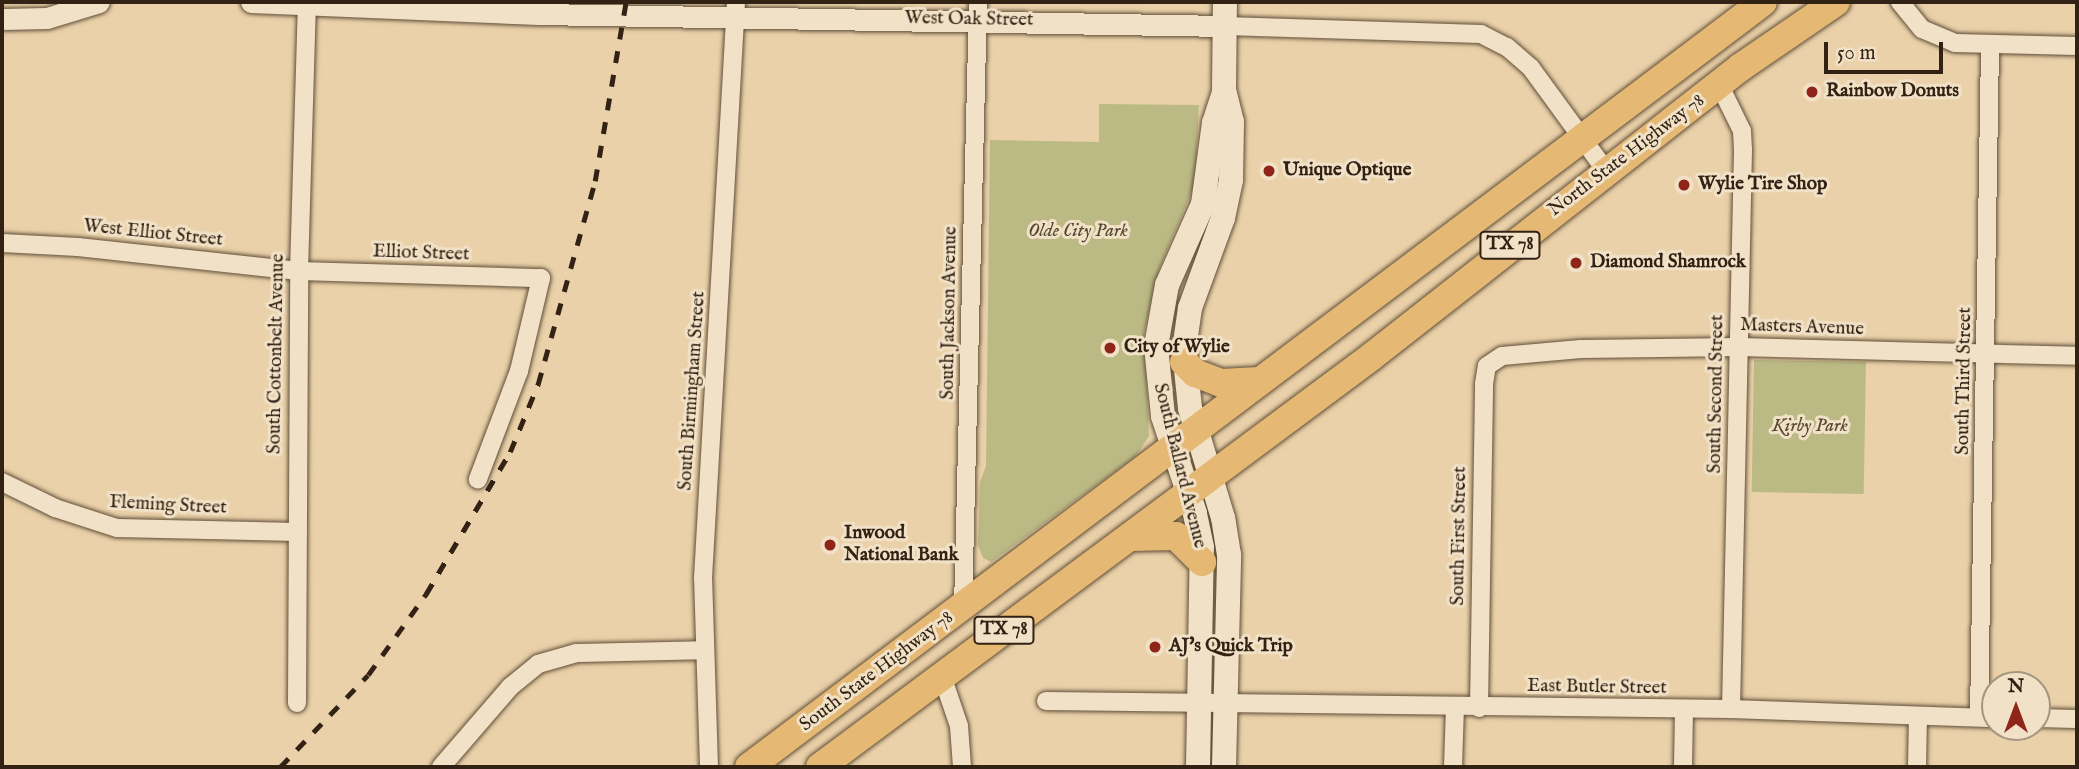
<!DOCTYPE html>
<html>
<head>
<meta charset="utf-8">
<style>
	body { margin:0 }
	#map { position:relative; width:2079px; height:769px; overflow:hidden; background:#ead1a9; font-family:"IM FELL English",serif }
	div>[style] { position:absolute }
	.green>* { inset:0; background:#bbba85; transform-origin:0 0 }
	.roads { filter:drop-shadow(0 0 2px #604e38) drop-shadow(0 0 2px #604e38) }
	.minor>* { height:18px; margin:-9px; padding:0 9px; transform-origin:9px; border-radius:9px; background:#f1e1c7 }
	.tertiary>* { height:21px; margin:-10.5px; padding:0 10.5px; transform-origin:10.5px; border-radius:10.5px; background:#f1e1c7 }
	.secondary>* { height:24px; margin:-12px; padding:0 12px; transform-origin:12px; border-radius:12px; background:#f1e1c7 }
	.primary>* { height:28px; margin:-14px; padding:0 14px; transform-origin:14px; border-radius:14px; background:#e5b874 }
	.rail>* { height:4.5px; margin-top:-2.25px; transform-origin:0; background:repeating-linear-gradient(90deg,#322213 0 12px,transparent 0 24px) }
	.dots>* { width:19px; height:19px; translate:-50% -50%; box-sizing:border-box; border:4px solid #f1e1c7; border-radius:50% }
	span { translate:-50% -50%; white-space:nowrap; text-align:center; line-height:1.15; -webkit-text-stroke:6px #f1e1c7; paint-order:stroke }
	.shield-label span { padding:2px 5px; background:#f1e1c7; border:2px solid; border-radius:5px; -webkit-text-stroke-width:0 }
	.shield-label { font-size:18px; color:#322213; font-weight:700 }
	.street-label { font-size:19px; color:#322213 }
	.poi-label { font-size:19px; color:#322213; font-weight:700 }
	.left { translate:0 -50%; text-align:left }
	.park-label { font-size:19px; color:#544830; font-style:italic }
	.frame { position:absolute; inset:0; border:4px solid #322213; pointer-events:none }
	.north { position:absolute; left:1981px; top:671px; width:70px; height:70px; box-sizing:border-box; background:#f1e1c7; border:2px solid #a5957f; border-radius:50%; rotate:0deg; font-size:19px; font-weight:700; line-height:28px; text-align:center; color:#322213 }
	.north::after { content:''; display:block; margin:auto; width:24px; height:32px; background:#8f2418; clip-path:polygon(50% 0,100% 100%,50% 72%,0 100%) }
	.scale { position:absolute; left:1824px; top:42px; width:119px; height:32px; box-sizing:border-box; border:4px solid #322213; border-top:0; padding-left:9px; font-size:21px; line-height:24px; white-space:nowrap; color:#322213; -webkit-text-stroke:5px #f1e1c7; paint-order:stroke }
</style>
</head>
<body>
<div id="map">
	<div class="green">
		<div style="clip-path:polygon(1099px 104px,1199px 105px,1195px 184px,1159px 269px,1144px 332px,1149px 436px,1136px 456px,991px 562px,983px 558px,978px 545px,980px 482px,986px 466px,990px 140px,1099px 142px)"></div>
		<div style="left:1754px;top:360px;width:112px;height:132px;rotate:1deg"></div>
	</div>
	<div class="roads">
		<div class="minor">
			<div style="left:1900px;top:2px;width:35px;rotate:51deg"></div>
			<div style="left:1922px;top:29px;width:36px;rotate:23deg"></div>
			<div style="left:1955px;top:43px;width:122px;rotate:1.4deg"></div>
			<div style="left:1225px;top:26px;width:256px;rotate:1.8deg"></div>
			<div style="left:1481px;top:34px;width:29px;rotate:27deg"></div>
			<div style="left:1507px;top:47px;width:32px;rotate:41deg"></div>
			<div style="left:1531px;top:68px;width:127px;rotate:53.9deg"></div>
			<div style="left:1720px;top:86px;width:50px;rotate:63.9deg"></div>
			<div style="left:1742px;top:131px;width:19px;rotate:87deg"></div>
			<div style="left:1743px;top:150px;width:559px;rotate:91.23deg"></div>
			<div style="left:2px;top:243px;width:76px;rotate:3deg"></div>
			<div style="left:78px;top:247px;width:222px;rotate:6.2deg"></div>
			<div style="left:299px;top:271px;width:242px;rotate:1.7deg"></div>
			<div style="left:541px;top:278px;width:96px;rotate:103.3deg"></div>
			<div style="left:519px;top:371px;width:116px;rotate:110.8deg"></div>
			<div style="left:2px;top:482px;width:59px;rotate:26.1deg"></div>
			<div style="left:55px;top:508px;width:65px;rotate:17.9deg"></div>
			<div style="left:117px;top:528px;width:181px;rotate:1.3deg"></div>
			<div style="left:963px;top:608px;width:606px;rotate:-88.58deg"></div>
			<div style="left:942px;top:676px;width:53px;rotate:71.2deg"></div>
			<div style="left:959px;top:726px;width:41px;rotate:85.8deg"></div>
			<div style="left:1046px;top:701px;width:685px;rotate:0.67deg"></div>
			<div style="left:1731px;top:709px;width:264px;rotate:2deg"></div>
			<div style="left:297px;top:703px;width:432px;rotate:-89.7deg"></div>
			<div style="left:299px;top:271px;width:269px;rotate:-88.3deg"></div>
			<div style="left:1479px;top:708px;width:324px;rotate:-89.1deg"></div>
			<div style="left:1484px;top:384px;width:18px;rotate:-81deg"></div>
			<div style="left:1487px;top:366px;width:18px;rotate:-34deg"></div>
			<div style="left:1502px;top:356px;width:79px;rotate:-5.1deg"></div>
			<div style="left:1581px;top:349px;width:158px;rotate:-0.7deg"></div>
			<div style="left:1739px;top:347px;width:338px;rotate:1.5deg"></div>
			<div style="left:1979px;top:717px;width:672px;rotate:-89.06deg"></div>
			<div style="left:2037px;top:718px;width:40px;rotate:1.4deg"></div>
			<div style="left:441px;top:767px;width:106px;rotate:-49.2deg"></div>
			<div style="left:510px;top:687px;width:36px;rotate:-39deg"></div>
			<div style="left:538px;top:664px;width:40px;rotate:-16deg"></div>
			<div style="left:576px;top:653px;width:128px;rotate:-1.3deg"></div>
			<div style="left:709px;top:767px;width:189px;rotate:-91.8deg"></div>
			<div style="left:703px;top:578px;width:577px;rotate:-86.72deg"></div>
			<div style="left:1453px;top:767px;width:59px;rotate:-88.1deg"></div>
			<div style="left:1683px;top:767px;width:57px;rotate:-89deg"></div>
			<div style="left:1917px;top:767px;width:50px;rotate:-88.9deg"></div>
		</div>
		<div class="tertiary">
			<div style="left:251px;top:2px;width:288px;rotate:2.4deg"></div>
			<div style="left:539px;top:14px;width:686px;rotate:1deg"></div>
			<div style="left:2px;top:19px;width:45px;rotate:-1.3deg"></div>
			<div style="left:47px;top:18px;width:54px;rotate:-17.1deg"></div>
		</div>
		<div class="secondary">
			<div style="left:1198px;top:767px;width:220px;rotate:-89deg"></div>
			<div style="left:1202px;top:547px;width:35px;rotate:-102deg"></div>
			<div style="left:1195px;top:513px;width:102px;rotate:-108.3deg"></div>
			<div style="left:1163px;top:416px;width:70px;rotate:-95.7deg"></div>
			<div style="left:1156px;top:346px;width:62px;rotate:-79.8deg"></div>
			<div style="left:1167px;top:285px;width:89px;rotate:-66deg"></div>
			<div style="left:1203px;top:204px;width:82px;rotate:-82.3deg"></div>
			<div style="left:1214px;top:123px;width:33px;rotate:-72deg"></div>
			<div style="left:1224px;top:767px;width:212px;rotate:-88.6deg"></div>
			<div style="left:1229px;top:555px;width:37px;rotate:-99deg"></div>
			<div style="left:1223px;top:518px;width:115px;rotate:-106.7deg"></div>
			<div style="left:1190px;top:408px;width:58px;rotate:-95.9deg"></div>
			<div style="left:1184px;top:350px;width:42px;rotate:-81.9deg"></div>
			<div style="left:1190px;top:308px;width:96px;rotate:-69.9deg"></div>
			<div style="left:1223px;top:218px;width:39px;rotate:-78deg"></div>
			<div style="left:1231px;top:180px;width:58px;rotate:-89deg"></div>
			<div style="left:1232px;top:122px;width:32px;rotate:-104deg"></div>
			<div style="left:1224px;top:91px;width:89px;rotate:-89.4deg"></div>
		</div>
		<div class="primary">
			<div style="left:1184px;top:362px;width:16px;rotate:45deg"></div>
			<div style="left:1195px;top:373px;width:28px;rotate:21deg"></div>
			<div style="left:1221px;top:383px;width:38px;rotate:-3deg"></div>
			<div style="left:1131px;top:537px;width:45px;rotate:-1.3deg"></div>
			<div style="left:1176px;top:536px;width:37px;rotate:45deg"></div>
			<div style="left:749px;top:767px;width:1270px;rotate:-37.03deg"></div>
			<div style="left:820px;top:767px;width:687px;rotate:-36.65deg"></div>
			<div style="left:1371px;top:357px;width:470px;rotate:-38.1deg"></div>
			<div style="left:1741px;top:67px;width:115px;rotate:-34.4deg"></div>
		</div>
	</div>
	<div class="rail">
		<div style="left:280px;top:767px;width:127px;rotate:-46.3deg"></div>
		<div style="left:368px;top:675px;width:100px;rotate:-54.4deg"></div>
		<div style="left:426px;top:594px;width:165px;rotate:-59.4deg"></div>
		<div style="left:510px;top:452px;width:74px;rotate:-67.6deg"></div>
		<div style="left:538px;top:384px;width:211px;rotate:-74.3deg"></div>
		<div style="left:595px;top:181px;width:182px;rotate:-80.2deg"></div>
	</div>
	<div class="dots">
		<div style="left:1812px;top:92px;background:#8f2418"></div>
		<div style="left:1269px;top:171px;background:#8f2418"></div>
		<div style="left:1684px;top:185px;background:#8f2418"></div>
		<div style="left:1576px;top:263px;background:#8f2418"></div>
		<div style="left:1110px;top:348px;background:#8f2418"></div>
		<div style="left:830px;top:545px;background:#8f2418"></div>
		<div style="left:1155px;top:647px;background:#8f2418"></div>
	</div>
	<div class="shield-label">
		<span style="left:1510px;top:245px">TX 78</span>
		<span style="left:1004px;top:630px">TX 78</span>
	</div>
	<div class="street-label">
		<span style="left:969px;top:20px;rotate:1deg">West Oak Street</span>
		<span style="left:1627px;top:156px;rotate:-37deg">North State Highway 78</span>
		<span style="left:153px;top:234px;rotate:6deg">West Elliot Street</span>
		<span style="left:421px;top:254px;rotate:2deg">Elliot Street</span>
		<span style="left:950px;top:313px;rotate:-89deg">South Jackson Avenue</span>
		<span style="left:1802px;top:328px;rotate:2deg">Masters Avenue</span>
		<span style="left:277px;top:354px;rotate:-89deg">South Cottonbelt Avenue</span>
		<span style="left:1965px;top:381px;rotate:-89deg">South Third Street</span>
		<span style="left:693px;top:391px;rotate:-86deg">South Birmingham Street</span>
		<span style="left:1717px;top:394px;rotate:-89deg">South Second Street</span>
		<span style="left:1179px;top:466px;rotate:76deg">South Ballard Avenue</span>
		<span style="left:168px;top:506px;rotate:3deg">Fleming Street</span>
		<span style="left:1460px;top:536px;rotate:-89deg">South First Street</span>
		<span style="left:877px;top:672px;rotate:-37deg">South State Highway 78</span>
		<span style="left:1597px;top:688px;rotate:1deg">East Butler Street</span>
	</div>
	<div class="poi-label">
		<span class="left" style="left:1826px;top:92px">Rainbow Donuts</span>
		<span class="left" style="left:1283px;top:171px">Unique Optique</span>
		<span class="left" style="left:1698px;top:185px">Wylie Tire Shop</span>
		<span class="left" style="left:1590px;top:263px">Diamond Shamrock</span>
		<span class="left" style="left:1124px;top:348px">City of Wylie</span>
		<span class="left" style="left:844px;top:545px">Inwood<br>National Bank</span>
		<span class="left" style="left:1169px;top:647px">AJ's Quick Trip</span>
	</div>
	<div class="park-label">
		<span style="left:1078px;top:232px">Olde City Park</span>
		<span style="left:1810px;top:427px">Kirby Park</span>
	</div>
	<div class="frame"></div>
	<div class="north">N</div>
	<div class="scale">50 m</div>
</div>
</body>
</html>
